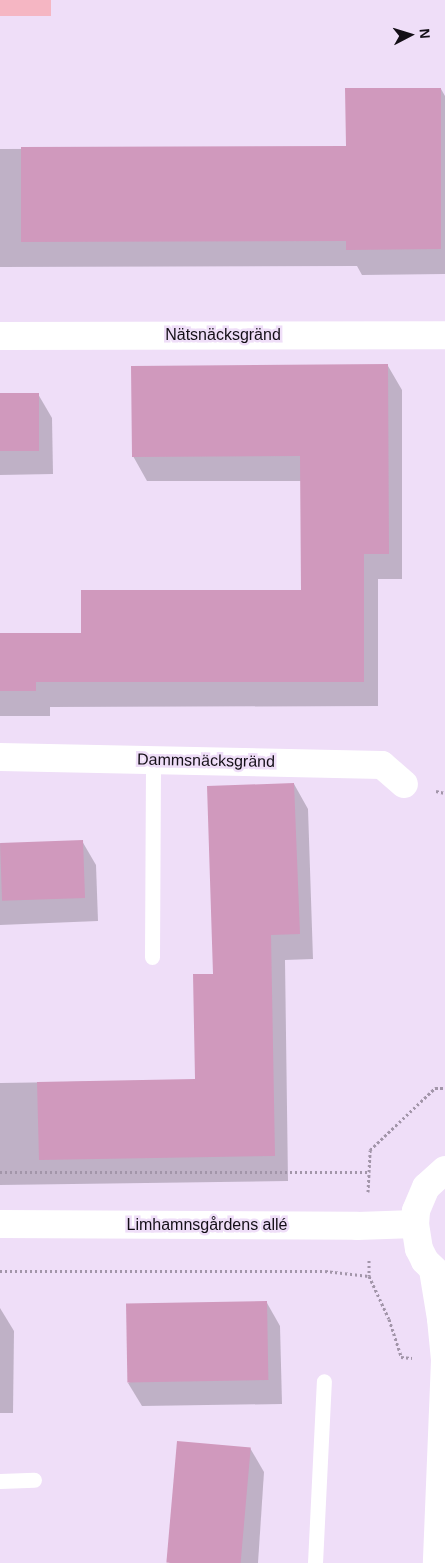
<!DOCTYPE html>
<html>
<head>
<meta charset="utf-8">
<style>
	body { margin:0 }
	#map { position:relative; width:445px; height:1563px; overflow:hidden; background:#efdef8; font-family:Helvetica,sans-serif }
	div>[style] { position:absolute }
	.green>* { inset:0; background:#f5b6c3; transform-origin:0 0 }
	.shadow>* { inset:0; background:#0003 }
	.building>* { inset:0; background:#d099bd; transform-origin:0 0 }
	.path>* { height:3px; margin-top:-1.5px; transform-origin:0; background:repeating-linear-gradient(90deg,#a295a9 0 2.5px,transparent 0 5px) }
	.service>* { height:15px; margin:-7.5px; padding:0 7.5px; transform-origin:7.5px; border-radius:7.5px; background:#fff }
	.minor>* { height:28px; margin:-14px; padding:0 14px; transform-origin:14px; border-radius:14px; background:#fff }
	.secondary>* { height:28px; margin:-14px; padding:0 14px; transform-origin:14px; border-radius:14px; background:#fff }
	span { translate:-50% -50%; white-space:nowrap; text-align:center; line-height:1.15; -webkit-text-stroke:5px #efdef8; paint-order:stroke }
	.street-label { font-size:16px; color:#140f17 }
	.north { position:absolute; left:385px; top:10px; width:50px; height:50px; -webkit-text-stroke:4px #efdef8; paint-order:stroke; rotate:85deg; font-size:14px; font-weight:700; line-height:20px; text-align:center; color:#140f17 }
	.north::after { content:''; display:block; margin:auto; width:18px; height:22px; background:#140f17; clip-path:polygon(50% 0,100% 100%,50% 72%,0 100%) }
</style>
</head>
<body>
<div id="map">
	<div class="green">
		<div style="left:0;top:0;width:51px;height:16px"></div>
	</div>
	<div class="shadow">
		<div style="clip-path:polygon(441px 89px,445px 96px,445px 274px,362px 275px,357px 266px,0 267px,0 149px,347px 148px)"></div>
		<div style="clip-path:polygon(388px 366px,402px 390px,402px 579px,378px 579px,378px 706px,50px 707px,50px 716px,0 716px,0 634px,82px 634px,302px 591px,302px 481px,147px 481px,133px 456px)"></div>
		<div style="clip-path:polygon(38px 394px,52px 418px,53px 474px,0 475px,0 395px)"></div>
		<div style="clip-path:polygon(294px 784px,308px 809px,313px 959px,285px 960px,288px 1181px,0 1185px,0 1083px,196px 1080px,214px 975px)"></div>
		<div style="clip-path:polygon(82px 841px,96px 865px,98px 921px,0 925px,0 844px)"></div>
		<div style="clip-path:polygon(267px 1303px,280px 1326px,282px 1404px,142px 1406px,128px 1383px)"></div>
		<div style="clip-path:polygon(0 1308px,14px 1331px,13px 1413px,0 1413px)"></div>
		<div style="clip-path:polygon(250px 1448px,264px 1472px,258px 1563px,169px 1563px)"></div>
	</div>
	<div class="building">
		<div style="clip-path:polygon(345px 88px,441px 88px,441px 249px,346px 250px,346px 241px,21px 242px,21px 147px,346px 146px)"></div>
		<div style="clip-path:polygon(388px 364px,389px 554px,364px 554px,364px 682px,36px 682px,36px 691px,0 691px,0 633px,81px 633px,81px 590px,301px 590px,300px 456px,132px 457px,131px 366px)"></div>
		<div style="left:0;top:393px;width:39px;height:58px"></div>
		<div style="clip-path:polygon(294px 783px,300px 934px,271px 935px,275px 1156px,39px 1160px,37px 1082px,195px 1079px,193px 974px,213px 974px,207px 786px)"></div>
		<div style="left:83px;top:840px;width:58px;height:83px;rotate:88deg"></div>
		<div style="left:267px;top:1301px;width:79px;height:141px;rotate:89deg"></div>
		<div style="left:177px;top:1441px;width:74px;height:122px;rotate:5deg"></div>
	</div>
	<div class="path">
		<div style="left:436px;top:791px;width:9px;rotate:13deg"></div>
		<div style="left:0;top:1172px;width:369px"></div>
		<div style="left:369px;top:1172px;width:22px;rotate:-87deg"></div>
		<div style="left:370px;top:1150px;width:90px;rotate:-43.6deg"></div>
		<div style="left:435px;top:1088px;width:10px"></div>
		<div style="left:368px;top:1192px;width:20px;rotate:-87deg"></div>
		<div style="left:369px;top:1260px;width:16px;rotate:90deg"></div>
		<div style="left:0;top:1271px;width:325px"></div>
		<div style="left:325px;top:1271px;width:44px;rotate:6.5deg"></div>
		<div style="left:369px;top:1276px;width:47px;rotate:65.1deg"></div>
		<div style="left:389px;top:1319px;width:40px;rotate:72deg"></div>
		<div style="left:401px;top:1357px;width:11px;rotate:5deg"></div>
	</div>
	<div class="service">
		<div style="left:152px;top:957px;width:197px;rotate:-89.7deg"></div>
		<div style="left:0;top:1481px;width:34px;rotate:-2deg"></div>
		<div style="left:315px;top:1563px;width:182px;rotate:-87.2deg"></div>
	</div>
	<div class="minor">
		<div style="left:0;top:336px;width:445px;rotate:-0.1deg"></div>
		<div style="left:0;top:757px;width:382px;rotate:1.2deg"></div>
		<div style="left:382px;top:765px;width:29px;rotate:41deg"></div>
		<div style="left:0;top:1224px;width:357px;rotate:0.3deg"></div>
		<div style="left:357px;top:1226px;width:58px;rotate:-2deg"></div>
	</div>
	<div class="secondary">
		<div style="left:445px;top:1170px;width:25px;rotate:138deg"></div>
		<div style="left:426px;top:1187px;width:26px;rotate:113deg"></div>
		<div style="left:416px;top:1211px;width:13px;rotate:94deg"></div>
		<div style="left:415px;top:1224px;width:25px;rotate:81deg"></div>
		<div style="left:419px;top:1249px;width:13px;rotate:63deg"></div>
		<div style="left:425px;top:1261px;width:28px;rotate:44deg"></div>
		<div style="left:433px;top:1270px;width:50px;rotate:80.7deg"></div>
		<div style="left:441px;top:1319px;width:41px;rotate:84.4deg"></div>
		<div style="left:445px;top:1360px;width:203px;rotate:92.3deg"></div>
	</div>
	<div class="street-label">
		<span style="left:223px;top:335px">Nätsnäcksgränd</span>
		<span style="left:206px;top:761px;rotate:1deg">Dammsnäcksgränd</span>
		<span style="left:207px;top:1225px">Limhamnsgårdens allé</span>
	</div>
	<div class="north">N</div>
</div>
</body>
</html>
